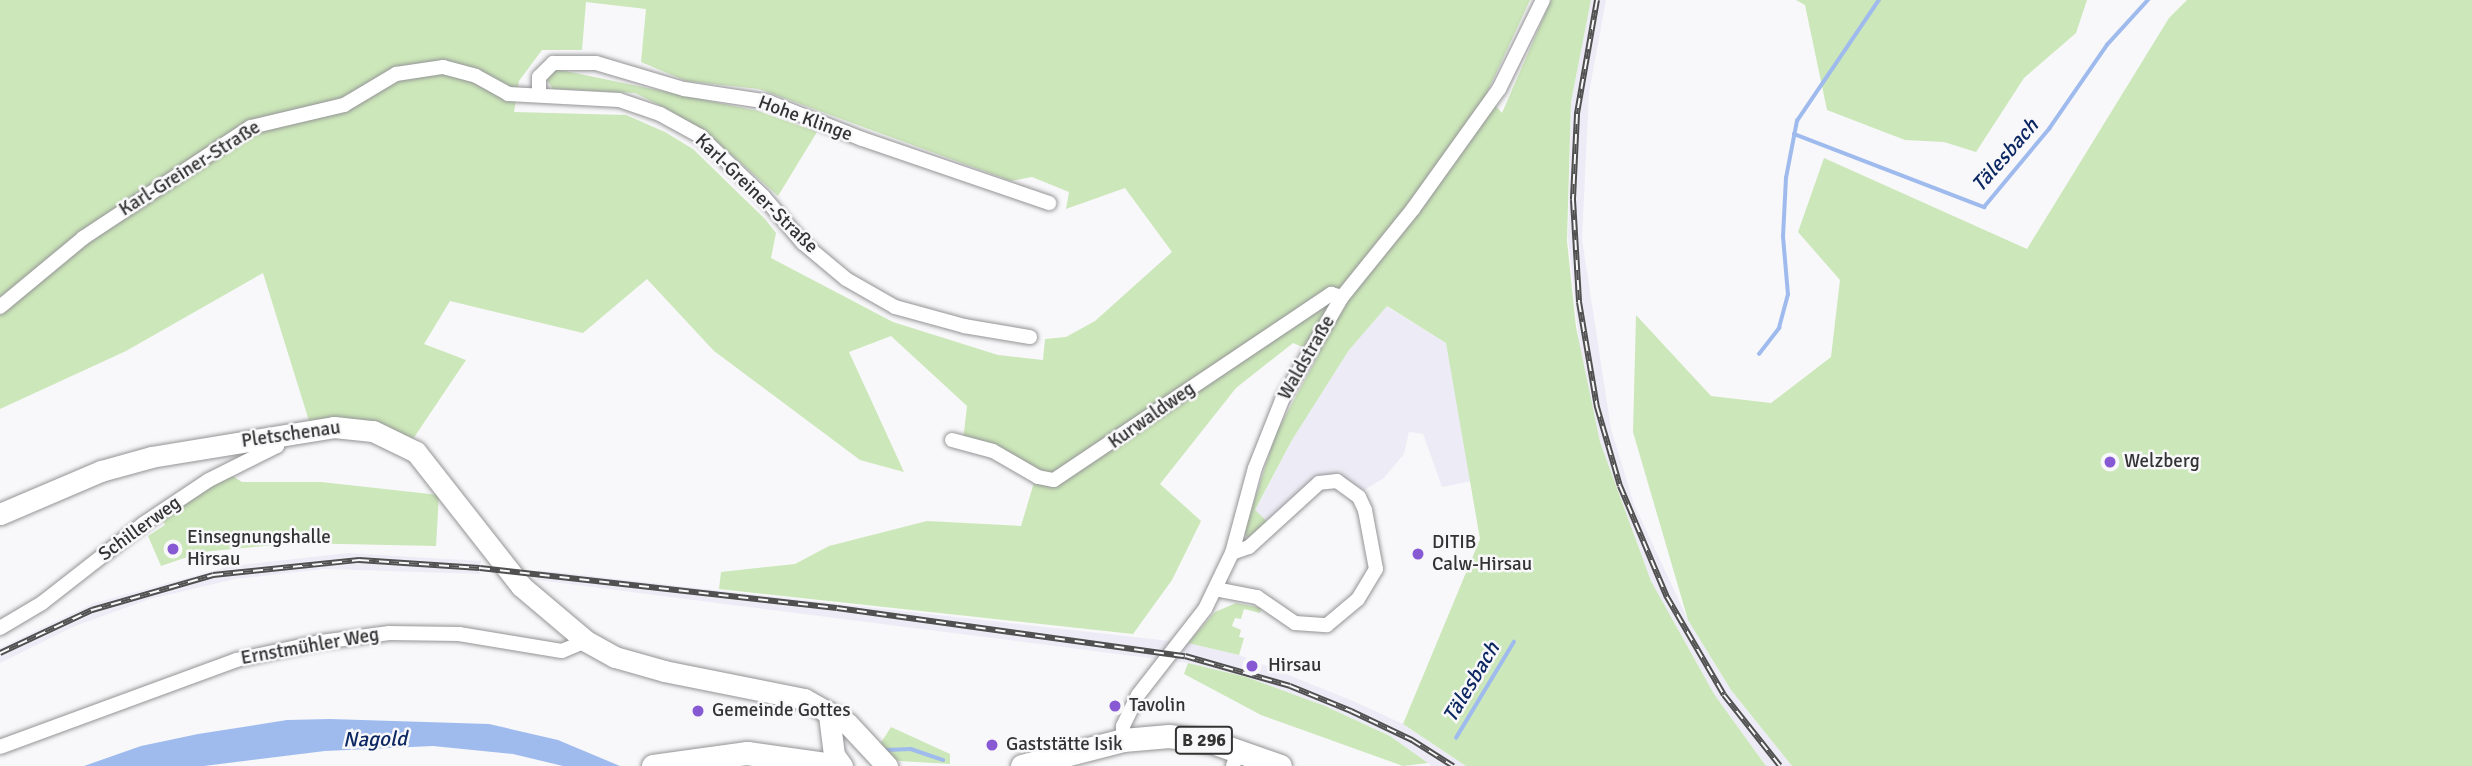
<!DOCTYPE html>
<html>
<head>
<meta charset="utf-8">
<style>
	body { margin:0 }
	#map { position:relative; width:2472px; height:766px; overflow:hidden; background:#f8f8fa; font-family:Signika,sans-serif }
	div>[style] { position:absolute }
	.built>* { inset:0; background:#edecf6 }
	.green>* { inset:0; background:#cce7b9 }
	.water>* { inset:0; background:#9fbbee }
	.stream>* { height:3.5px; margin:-1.75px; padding:0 1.75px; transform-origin:1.75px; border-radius:1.75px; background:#9fbbee }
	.roads { filter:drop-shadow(0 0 2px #949496) drop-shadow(0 0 2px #949496) }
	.street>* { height:14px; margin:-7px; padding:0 7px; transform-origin:7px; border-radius:7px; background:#fff }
	.secondary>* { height:21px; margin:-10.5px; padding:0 10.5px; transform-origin:10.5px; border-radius:10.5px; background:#fff }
	.primary>* { height:23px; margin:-11.5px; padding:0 11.5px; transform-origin:11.5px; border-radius:11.5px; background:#fff }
	.rail>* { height:6px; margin-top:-3px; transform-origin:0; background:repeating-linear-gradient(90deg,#f8f8fa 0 10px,#505050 0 20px); box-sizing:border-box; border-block:2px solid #505050 }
	.dots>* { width:19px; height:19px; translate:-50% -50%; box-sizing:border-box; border:4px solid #f8f8fa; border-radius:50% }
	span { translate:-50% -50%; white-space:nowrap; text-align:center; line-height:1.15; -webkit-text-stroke:5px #f8f8fa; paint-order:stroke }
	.shield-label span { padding:2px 5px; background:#f8f8fa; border:2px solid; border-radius:5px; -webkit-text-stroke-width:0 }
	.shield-label { font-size:18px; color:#333; font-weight:700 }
	.street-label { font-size:19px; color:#333 }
	.poi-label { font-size:19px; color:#333 }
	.left { translate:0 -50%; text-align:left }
	.water-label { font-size:21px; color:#0c2762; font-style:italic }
</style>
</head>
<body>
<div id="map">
	<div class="built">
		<div style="clip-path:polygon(1591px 0,1606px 0,1589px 93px,1582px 239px,1611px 429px,1634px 504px,1688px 620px,1731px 690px,1792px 766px,1766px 766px,1714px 694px,1651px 581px,1600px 442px,1580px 351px,1568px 237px,1571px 102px)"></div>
		<div style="clip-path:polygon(1386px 306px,1446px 343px,1472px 481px,1442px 487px,1423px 434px,1409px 432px,1404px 454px,1384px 478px,1364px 490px,1343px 477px,1316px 476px,1270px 524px,1255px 511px,1292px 440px,1349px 350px)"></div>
		<div style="clip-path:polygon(348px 553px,481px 561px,480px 574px,325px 569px,235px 579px,150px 599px,75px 626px,0 663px,0 648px,94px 603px,231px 566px)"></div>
		<div style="clip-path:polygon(538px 570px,1188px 643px,1239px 655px,1353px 701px,1403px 724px,1466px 766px,1432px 766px,1390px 736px,1325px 706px,1246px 677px,1188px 663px,537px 580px)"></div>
	</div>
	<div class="green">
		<div style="clip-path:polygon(evenodd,0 0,1530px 0,1486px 95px,1502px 113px,1551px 0,1591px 0,1571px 102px,1567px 241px,1576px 327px,1600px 442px,1651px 581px,1714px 694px,1766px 766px,1466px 766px,1403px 724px,1480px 539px,1446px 343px,1387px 306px,1349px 350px,1292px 440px,1255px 510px,1270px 524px,1248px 538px,1244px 533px,1276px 433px,1319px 354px,1293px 343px,1236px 388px,1160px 484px,1201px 521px,1172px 580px,1133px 634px,719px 589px,721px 572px,795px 564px,829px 546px,927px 521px,1021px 526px,1035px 479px,990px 453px,962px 450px,967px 406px,891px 336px,849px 352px,904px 472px,860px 460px,714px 351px,647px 279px,583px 333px,450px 301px,424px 344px,466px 360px,413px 439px,310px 424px,263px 273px,126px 351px,0 409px,0 0,586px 2px,646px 9px,641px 62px,686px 81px,759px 89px,1011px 181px,1032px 177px,1069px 192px,1066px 209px,1125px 188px,1172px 252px,1095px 321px,1066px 337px,1045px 339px,1043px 360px,998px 355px,893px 322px,771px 258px,776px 233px,765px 219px,693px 149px,665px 132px,626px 115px,514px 112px,519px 81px,542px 50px,582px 50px,586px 2px)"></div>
		<div style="clip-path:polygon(1796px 0,2087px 0,2076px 33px,2024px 78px,1976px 152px,1944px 142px,1905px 140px,1827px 110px,1805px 5px)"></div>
		<div style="clip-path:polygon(2187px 0,2472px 0,2472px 766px,1792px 766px,1731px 690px,1688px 620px,1633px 432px,1636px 315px,1711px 396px,1771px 403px,1831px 357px,1840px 280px,1798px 232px,1824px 158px,2027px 249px,2169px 18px)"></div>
		<div style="clip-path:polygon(556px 69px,758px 111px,817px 132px,778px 196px,709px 135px,669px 110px,635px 93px,553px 89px,547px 80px)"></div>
		<div style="clip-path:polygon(231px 475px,242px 482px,321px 482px,439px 495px,436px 546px,295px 543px,202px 552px,161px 566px,148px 536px,165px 525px,161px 517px)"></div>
		<div style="clip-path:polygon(1236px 603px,1262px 608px,1260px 613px,1244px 609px,1241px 619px,1235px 618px,1232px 626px,1241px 630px,1239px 637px,1244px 638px,1239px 655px,1188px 643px,1215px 612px)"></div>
		<div style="clip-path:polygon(1188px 663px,1246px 677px,1325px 706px,1390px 736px,1428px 763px,1403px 766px,1261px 715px,1184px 674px)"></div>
		<div style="clip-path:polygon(891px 727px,950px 754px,950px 764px,899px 761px,882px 752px,877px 749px)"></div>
	</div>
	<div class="water">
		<div style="clip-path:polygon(330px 719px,489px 724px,558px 740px,620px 766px,563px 766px,513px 754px,433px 746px,325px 751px,204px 766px,84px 766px,141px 746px,198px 734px,287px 720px)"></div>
	</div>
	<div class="stream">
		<div style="left:1794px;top:134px;width:204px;rotate:21deg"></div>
		<div style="left:1984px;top:207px;width:102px;rotate:-50.2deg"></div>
		<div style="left:2049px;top:129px;width:102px;rotate:-55.4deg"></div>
		<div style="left:2107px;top:45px;width:61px;rotate:-47.7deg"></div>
		<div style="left:1759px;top:354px;width:33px;rotate:-52deg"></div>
		<div style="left:1779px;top:328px;width:34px;rotate:-75deg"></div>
		<div style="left:1788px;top:295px;width:58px;rotate:-94.9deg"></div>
		<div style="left:1783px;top:237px;width:59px;rotate:-87.1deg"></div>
		<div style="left:1786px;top:178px;width:58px;rotate:-79.1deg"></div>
		<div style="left:1797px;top:121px;width:146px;rotate:-55.9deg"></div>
		<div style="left:1456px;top:738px;width:112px;rotate:-58.9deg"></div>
		<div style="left:886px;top:750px;width:25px;rotate:-2deg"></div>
		<div style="left:911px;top:749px;width:34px;rotate:19deg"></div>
	</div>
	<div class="roads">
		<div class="street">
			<div style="left:539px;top:95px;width:18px;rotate:-90deg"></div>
			<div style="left:539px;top:77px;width:20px;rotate:-45deg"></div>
			<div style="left:553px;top:63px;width:43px"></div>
			<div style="left:596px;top:63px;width:92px;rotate:16.5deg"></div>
			<div style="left:684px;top:89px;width:86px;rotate:8.7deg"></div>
			<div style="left:769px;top:102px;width:100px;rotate:21.7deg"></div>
			<div style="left:862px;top:139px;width:198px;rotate:18.9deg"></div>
			<div style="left:0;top:307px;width:108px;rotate:-39.7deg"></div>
			<div style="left:83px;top:238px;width:201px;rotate:-33.5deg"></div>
			<div style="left:251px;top:127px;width:96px;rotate:-13.3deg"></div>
			<div style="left:344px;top:105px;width:61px;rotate:-30.8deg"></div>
			<div style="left:396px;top:74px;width:48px;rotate:-8.5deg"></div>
			<div style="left:443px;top:67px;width:34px;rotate:15deg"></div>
			<div style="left:476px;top:76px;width:37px;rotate:29deg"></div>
			<div style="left:508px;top:94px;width:111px;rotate:3.1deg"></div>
			<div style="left:619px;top:100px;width:43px;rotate:18.9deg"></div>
			<div style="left:660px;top:114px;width:46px;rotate:28.8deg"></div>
			<div style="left:700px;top:136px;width:87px;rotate:43.6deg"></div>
			<div style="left:763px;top:196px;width:62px;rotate:49.6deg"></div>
			<div style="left:803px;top:243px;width:56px;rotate:39.9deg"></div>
			<div style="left:846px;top:279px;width:56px;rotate:29.7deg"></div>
			<div style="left:895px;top:307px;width:72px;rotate:15.4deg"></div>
			<div style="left:964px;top:326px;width:67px;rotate:9.5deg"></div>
			<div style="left:952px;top:440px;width:42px;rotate:15deg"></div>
			<div style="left:993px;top:451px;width:52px;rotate:30deg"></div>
			<div style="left:1038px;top:477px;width:16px;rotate:11deg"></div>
			<div style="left:1054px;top:480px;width:334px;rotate:-33.9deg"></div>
			<div style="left:1331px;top:294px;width:11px;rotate:15deg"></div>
			<div style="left:1215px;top:589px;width:43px;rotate:10.8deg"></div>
			<div style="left:1257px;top:597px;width:46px;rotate:34.4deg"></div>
			<div style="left:1295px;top:623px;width:32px;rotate:4deg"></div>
			<div style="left:1327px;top:625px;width:40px;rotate:-40deg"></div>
			<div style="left:1358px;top:599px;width:35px;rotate:-59deg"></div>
			<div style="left:1376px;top:569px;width:60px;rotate:-100.6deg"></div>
			<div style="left:1365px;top:510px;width:14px;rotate:-115deg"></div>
			<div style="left:1359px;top:497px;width:27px;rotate:-144deg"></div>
			<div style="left:1337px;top:481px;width:18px;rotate:174deg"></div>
			<div style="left:1319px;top:483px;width:95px;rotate:137.6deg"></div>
			<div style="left:1249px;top:547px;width:18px;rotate:161deg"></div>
			<div style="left:0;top:628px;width:49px;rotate:-30.8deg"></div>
			<div style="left:42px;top:603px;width:128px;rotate:-38deg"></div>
			<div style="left:143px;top:524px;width:79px;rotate:-33.7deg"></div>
			<div style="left:209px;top:480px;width:76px;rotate:-26.6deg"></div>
			<div style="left:277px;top:446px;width:11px;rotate:-85deg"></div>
			<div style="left:1123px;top:740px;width:14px;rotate:-90deg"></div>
			<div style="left:1123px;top:726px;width:34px;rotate:-64deg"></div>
			<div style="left:1138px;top:695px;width:109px;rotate:-52.1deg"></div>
			<div style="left:1205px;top:609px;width:62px;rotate:-64.3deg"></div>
			<div style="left:1232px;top:553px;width:88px;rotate:-74.9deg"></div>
			<div style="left:1255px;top:468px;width:73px;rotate:-68.3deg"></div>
			<div style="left:1282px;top:400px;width:119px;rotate:-59.8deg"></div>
			<div style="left:1342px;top:297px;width:113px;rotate:-51.1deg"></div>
			<div style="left:1413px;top:209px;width:148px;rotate:-54.4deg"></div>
			<div style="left:1499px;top:89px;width:99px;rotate:-63.7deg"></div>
			<div style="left:0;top:747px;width:252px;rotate:-20.2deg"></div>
			<div style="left:236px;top:660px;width:87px;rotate:-12deg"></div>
			<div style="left:321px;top:642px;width:69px;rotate:-7.5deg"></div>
			<div style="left:389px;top:633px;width:70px;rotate:0.8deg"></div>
			<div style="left:459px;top:634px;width:104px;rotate:9.4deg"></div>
			<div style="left:562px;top:651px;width:26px;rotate:-23deg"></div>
			<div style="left:1233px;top:766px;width:3px;rotate:-72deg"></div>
		</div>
		<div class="secondary">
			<div style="left:0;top:514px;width:110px;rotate:-23.1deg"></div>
			<div style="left:101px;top:471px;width:52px;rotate:-15.6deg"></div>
			<div style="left:151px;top:457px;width:185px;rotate:-9.3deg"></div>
			<div style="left:334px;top:427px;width:39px;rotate:6deg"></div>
			<div style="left:373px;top:431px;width:48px;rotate:26deg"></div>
			<div style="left:416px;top:452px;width:170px;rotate:51.9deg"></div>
			<div style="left:521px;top:586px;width:85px;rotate:40.2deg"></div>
			<div style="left:586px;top:641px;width:33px;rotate:29deg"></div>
			<div style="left:615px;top:657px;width:51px;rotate:15.9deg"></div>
			<div style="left:664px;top:671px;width:143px;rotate:11.3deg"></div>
			<div style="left:804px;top:699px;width:49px;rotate:29.2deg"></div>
			<div style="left:847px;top:723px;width:59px;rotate:47.1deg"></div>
			<div style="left:829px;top:715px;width:40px;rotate:82.9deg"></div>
			<div style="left:834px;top:755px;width:14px;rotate:54deg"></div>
		</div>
		<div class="primary">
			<div style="left:653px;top:766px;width:95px;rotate:-7.9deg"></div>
			<div style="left:747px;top:753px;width:93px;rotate:8deg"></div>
			<div style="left:1022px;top:766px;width:104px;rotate:-14.4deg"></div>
			<div style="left:1123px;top:740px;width:46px;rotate:-5deg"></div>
			<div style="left:1169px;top:736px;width:43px;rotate:7.9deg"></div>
			<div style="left:1212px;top:742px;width:72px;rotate:19.4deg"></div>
		</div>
	</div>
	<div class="rail">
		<div style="left:1597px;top:0;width:116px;rotate:100deg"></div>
		<div style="left:1577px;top:114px;width:86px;rotate:92.7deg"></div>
		<div style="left:1573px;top:200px;width:102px;rotate:86.6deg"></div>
		<div style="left:1579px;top:302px;width:107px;rotate:80.3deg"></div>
		<div style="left:1597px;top:407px;width:82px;rotate:73.8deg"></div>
		<div style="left:1620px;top:486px;width:121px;rotate:67.1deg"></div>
		<div style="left:1667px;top:597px;width:113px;rotate:59.8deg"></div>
		<div style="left:1724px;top:695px;width:90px;rotate:51.7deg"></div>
		<div style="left:0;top:653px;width:102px;rotate:-25.1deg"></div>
		<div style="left:92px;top:610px;width:126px;rotate:-16.1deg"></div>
		<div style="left:213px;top:575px;width:147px;rotate:-5.9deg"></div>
		<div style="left:359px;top:560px;width:121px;rotate:3.8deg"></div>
		<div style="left:480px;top:568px;width:359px;rotate:6.4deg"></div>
		<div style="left:837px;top:608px;width:351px;rotate:7.9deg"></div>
		<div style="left:1185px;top:656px;width:109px;rotate:15.9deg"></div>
		<div style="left:1290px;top:686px;width:66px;rotate:22.3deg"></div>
		<div style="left:1351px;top:711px;width:68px;rotate:25.4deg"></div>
		<div style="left:1412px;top:740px;width:49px;rotate:32.4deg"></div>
	</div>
	<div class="dots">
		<div style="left:2110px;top:462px;background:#8759d2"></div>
		<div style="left:173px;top:549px;background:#8759d2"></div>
		<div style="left:1418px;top:554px;background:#8759d2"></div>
		<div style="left:1252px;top:666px;background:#8759d2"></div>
		<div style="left:1115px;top:706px;background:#8759d2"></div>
		<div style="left:698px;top:711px;background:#8759d2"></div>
		<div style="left:992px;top:745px;background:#8759d2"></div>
	</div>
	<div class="shield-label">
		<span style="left:1204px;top:740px">B 296</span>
	</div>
	<div class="street-label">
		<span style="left:805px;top:119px;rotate:20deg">Hohe Klinge</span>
		<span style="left:190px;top:169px;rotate:-32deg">Karl-Greiner-Straße</span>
		<span style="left:756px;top:194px;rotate:44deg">Karl-Greiner-Straße</span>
		<span style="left:1307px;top:358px;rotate:-60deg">Waldstraße</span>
		<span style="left:1152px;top:416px;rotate:-35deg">Kurwaldweg</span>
		<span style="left:291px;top:435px;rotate:-8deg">Pletschenau</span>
		<span style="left:140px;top:529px;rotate:-36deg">Schillerweg</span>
		<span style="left:310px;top:647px;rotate:-10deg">Ernstmühler Weg</span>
	</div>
	<div class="poi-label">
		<span class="left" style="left:2124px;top:462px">Welzberg</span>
		<span class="left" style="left:187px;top:549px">Einsegnungshalle<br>Hirsau</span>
		<span class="left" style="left:1432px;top:554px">DITIB<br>Calw-Hirsau</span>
		<span class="left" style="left:1268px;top:666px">Hirsau</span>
		<span class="left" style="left:1129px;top:706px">Tavolin</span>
		<span class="left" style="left:712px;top:711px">Gemeinde Gottes</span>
		<span class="left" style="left:1006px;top:745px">Gaststätte Isik</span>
	</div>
	<div class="water-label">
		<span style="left:2005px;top:155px;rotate:-49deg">Tälesbach</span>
		<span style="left:1471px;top:682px;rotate:-59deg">Tälesbach</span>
		<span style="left:375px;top:739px;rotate:-1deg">Nagold</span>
	</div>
</div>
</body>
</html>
